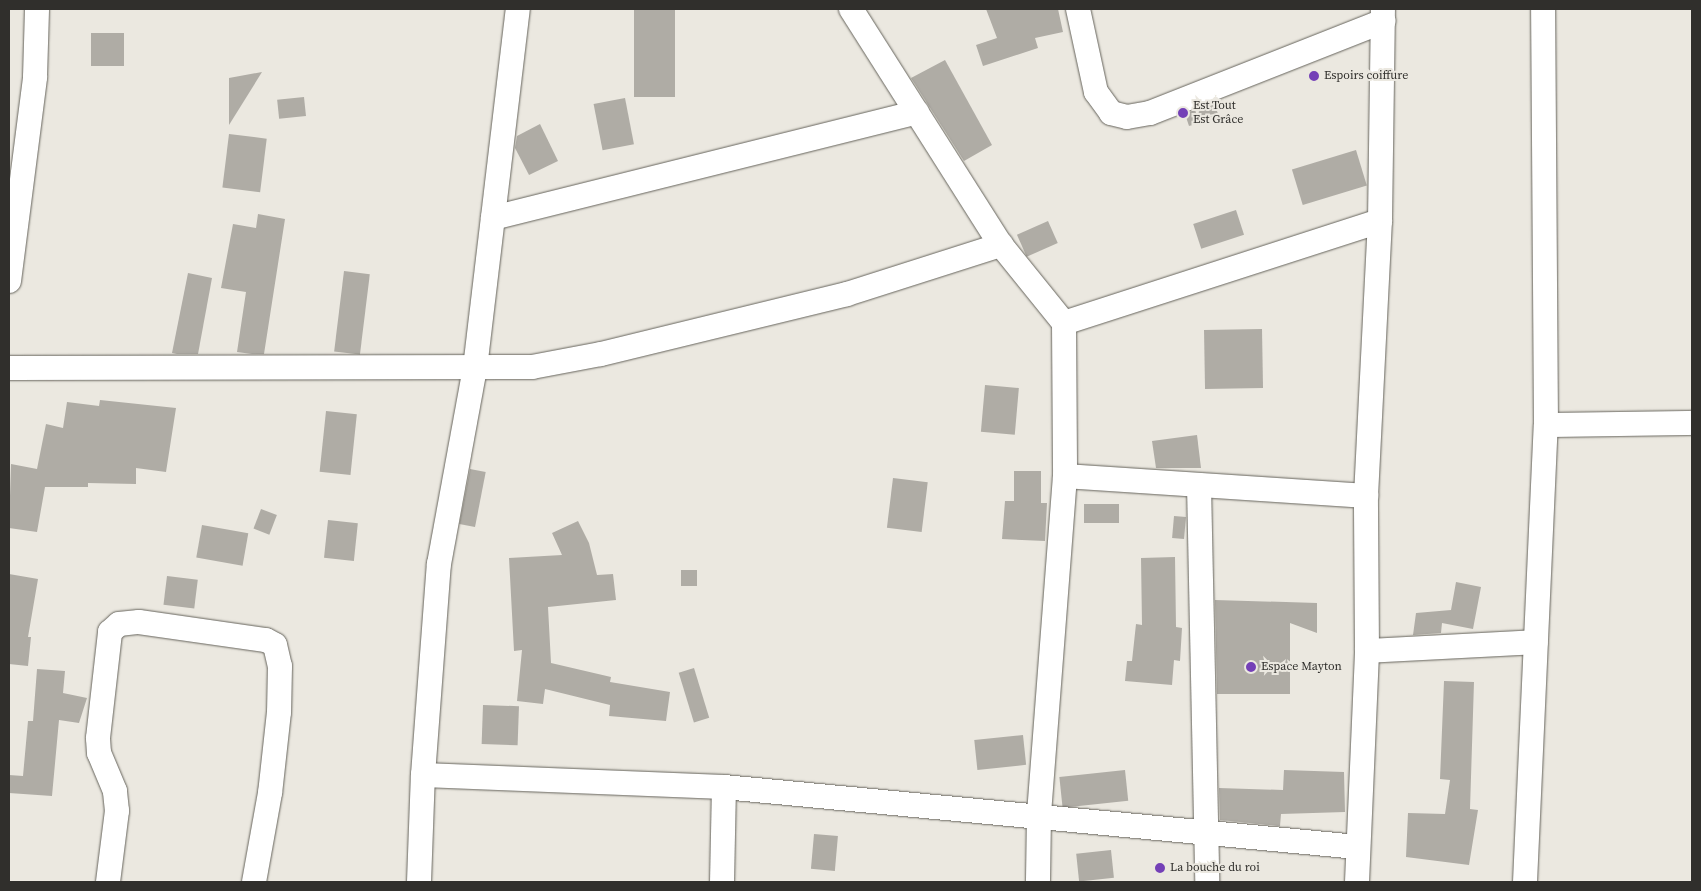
<!DOCTYPE html>
<html>
<head>
<meta charset="utf-8">
<style>
	body { margin:0 }
	#map { position:relative; width:1701px; height:891px; overflow:hidden; background:#ebe8e0; font-family:"Source Serif 4",serif }
	div>[style] { position:absolute }
	.building>* { inset:0; background:#afaca5; transform-origin:0 0 }
	.roads { filter:drop-shadow(0 0 1px #66645c) drop-shadow(0 0 1px #66645c) }
	.street>* { height:24px; margin:-12px; padding:0 12px; transform-origin:12px; border-radius:12px; background:#fff }
	.dots>* { width:14px; height:14px; translate:-50% -50%; box-sizing:border-box; border:2px solid #ebe8e0; border-radius:50% }
	span { translate:-50% -50%; white-space:nowrap; text-align:center; line-height:1.15; -webkit-text-stroke:4px #ebe8e0; paint-order:stroke }
	.poi-label { font-size:12px; color:#302f2c }
	.left { translate:0 -50%; text-align:left }
	.frame { position:absolute; inset:0; border:10px solid #302f2c; pointer-events:none }
</style>
</head>
<body>
<div id="map">
	<div class="building">
		<div style="left:634px;top:9px;width:41px;height:88px"></div>
		<div style="clip-path:polygon(986px 9px,1058px 9px,1063px 32px,1035px 38px,1038px 48px,983px 66px,976px 45px,997px 38px)"></div>
		<div style="left:124px;top:33px;width:33px;height:33px;rotate:90deg"></div>
		<div style="clip-path:polygon(945px 60px,992px 145px,964px 161px,911px 78px)"></div>
		<div style="clip-path:polygon(262px 72px,229px 125px,229px 78px)"></div>
		<div style="left:304px;top:97px;width:19px;height:27px;rotate:84deg"></div>
		<div style="left:625px;top:98px;width:47px;height:32px;rotate:79deg"></div>
		<div style="clip-path:polygon(1214px 102px,1219px 117px,1189px 126px,1185px 114px)"></div>
		<div style="clip-path:polygon(540px 124px,558px 161px,529px 175px,515px 148px,517px 136px)"></div>
		<div style="left:229px;top:134px;width:38px;height:54px;rotate:7deg"></div>
		<div style="left:1356px;top:150px;width:37px;height:67px;rotate:73deg"></div>
		<div style="left:1236px;top:210px;width:26px;height:45px;rotate:72deg"></div>
		<div style="clip-path:polygon(258px 214px,285px 219px,264px 354px,252px 354px,237px 352px,246px 292px,221px 288px,233px 224px,256px 228px)"></div>
		<div style="left:1048px;top:221px;width:24px;height:34px;rotate:66deg"></div>
		<div style="left:344px;top:271px;width:26px;height:81px;rotate:7deg"></div>
		<div style="clip-path:polygon(188px 273px,212px 278px,198px 354px,177px 354px,172px 353px)"></div>
		<div style="left:1262px;top:329px;width:59px;height:58px;rotate:89deg"></div>
		<div style="left:985px;top:385px;width:34px;height:47px;rotate:5deg"></div>
		<div style="clip-path:polygon(100px 400px,176px 408px,166px 472px,136px 468px,136px 484px,88px 483px,88px 487px,45px 487px,37px 532px,9px 528px,11px 464px,37px 469px,46px 424px,63px 428px,67px 402px,99px 406px)"></div>
		<div style="left:326px;top:411px;width:31px;height:61px;rotate:6deg"></div>
		<div style="clip-path:polygon(1197px 435px,1201px 468px,1156px 468px,1152px 441px)"></div>
		<div style="left:470px;top:469px;width:16px;height:56px;rotate:11deg"></div>
		<div style="clip-path:polygon(1014px 471px,1041px 471px,1041px 503px,1047px 503px,1045px 541px,1002px 539px,1005px 501px,1014px 501px)"></div>
		<div style="left:893px;top:478px;width:35px;height:50px;rotate:7deg"></div>
		<div style="left:1084px;top:504px;width:35px;height:19px"></div>
		<div style="left:261px;top:509px;width:17px;height:21px;rotate:21deg"></div>
		<div style="left:1174px;top:516px;width:12px;height:22px;rotate:5deg"></div>
		<div style="left:328px;top:520px;width:30px;height:38px;rotate:6deg"></div>
		<div style="clip-path:polygon(578px 521px,589px 543px,597px 575px,613px 574px,616px 600px,548px 607px,551px 663px,611px 677px,610px 682px,670px 692px,666px 721px,609px 716px,610px 705px,545px 689px,543px 704px,517px 701px,522px 650px,514px 651px,509px 558px,562px 555px,552px 533px)"></div>
		<div style="left:202px;top:525px;width:47px;height:33px;rotate:10deg"></div>
		<div style="clip-path:polygon(1175px 557px,1176px 627px,1182px 628px,1180px 661px,1174px 660px,1172px 685px,1125px 681px,1127px 661px,1132px 661px,1136px 624px,1142px 625px,1141px 558px)"></div>
		<div style="left:681px;top:570px;width:16px;height:16px"></div>
		<div style="clip-path:polygon(9px 574px,38px 579px,28px 637px,31px 637px,28px 666px,9px 664px)"></div>
		<div style="left:167px;top:576px;width:31px;height:29px;rotate:7deg"></div>
		<div style="clip-path:polygon(1456px 582px,1481px 587px,1473px 629px,1442px 623px,1441px 633px,1413px 635px,1416px 613px,1451px 610px)"></div>
		<div style="clip-path:polygon(1215px 600px,1317px 603px,1317px 633px,1290px 623px,1290px 694px,1217px 694px)"></div>
		<div style="left:694px;top:668px;width:52px;height:16px;rotate:73deg"></div>
		<div style="clip-path:polygon(37px 669px,65px 671px,63px 693px,87px 698px,79px 723px,59px 720px,52px 796px,9px 793px,9px 775px,23px 776px,28px 721px,33px 721px)"></div>
		<div style="clip-path:polygon(1444px 681px,1474px 682px,1470px 809px,1478px 810px,1469px 865px,1406px 857px,1408px 813px,1445px 814px,1450px 780px,1440px 779px)"></div>
		<div style="left:483px;top:705px;width:36px;height:39px;rotate:2deg"></div>
		<div style="left:1023px;top:735px;width:30px;height:49px;rotate:84deg"></div>
		<div style="left:1125px;top:770px;width:31px;height:66px;rotate:84deg"></div>
		<div style="clip-path:polygon(1284px 770px,1344px 772px,1345px 812px,1281px 814px,1280px 826px,1220px 820px,1219px 788px,1283px 790px)"></div>
		<div style="left:814px;top:834px;width:24px;height:35px;rotate:5deg"></div>
		<div style="left:1111px;top:850px;width:28px;height:35px;rotate:84deg"></div>
	</div>
	<div class="roads">
		<div class="street">
			<div style="left:851px;top:9px;width:280px;rotate:57.6deg"></div>
			<div style="left:1001px;top:245px;width:100px;rotate:51.1deg"></div>
			<div style="left:1064px;top:323px;width:153px;rotate:89.6deg"></div>
			<div style="left:1065px;top:476px;width:341px;rotate:94.4deg"></div>
			<div style="left:1039px;top:816px;width:66px;rotate:90.9deg"></div>
			<div style="left:1078px;top:9px;width:85px;rotate:77.8deg"></div>
			<div style="left:1096px;top:92px;width:26px;rotate:54deg"></div>
			<div style="left:1111px;top:113px;width:16px;rotate:14deg"></div>
			<div style="left:1127px;top:117px;width:23px;rotate:-10deg"></div>
			<div style="left:1150px;top:113px;width:251px;rotate:-21.5deg"></div>
			<div style="left:493px;top:218px;width:437px;rotate:-14deg"></div>
			<div style="left:9px;top:281px;width:206px;rotate:-82.7deg"></div>
			<div style="left:35px;top:77px;width:68px;rotate:-88.3deg"></div>
			<div style="left:1064px;top:323px;width:332px;rotate:-17.9deg"></div>
			<div style="left:9px;top:368px;width:523px;rotate:-0.11deg"></div>
			<div style="left:532px;top:367px;width:70px;rotate:-10.7deg"></div>
			<div style="left:601px;top:354px;width:253px;rotate:-13.7deg"></div>
			<div style="left:847px;top:294px;width:162px;rotate:-17.7deg"></div>
			<div style="left:1546px;top:425px;width:146px;rotate:-0.8deg"></div>
			<div style="left:1065px;top:476px;width:302px;rotate:3.8deg"></div>
			<div style="left:1199px;top:485px;width:397px;rotate:88.8deg"></div>
			<div style="left:1367px;top:651px;width:169px;rotate:-3deg"></div>
			<div style="left:423px;top:775px;width:301px;rotate:2.3deg"></div>
			<div style="left:724px;top:787px;width:637px;rotate:5.41deg"></div>
			<div style="left:108px;top:882px;width:72px;rotate:-82.8deg"></div>
			<div style="left:117px;top:811px;width:20px;rotate:-96deg"></div>
			<div style="left:115px;top:791px;width:41px;rotate:-112.8deg"></div>
			<div style="left:99px;top:753px;width:15px;rotate:-94deg"></div>
			<div style="left:98px;top:738px;width:107px;rotate:-83.5deg"></div>
			<div style="left:110px;top:632px;width:12px;rotate:-42deg"></div>
			<div style="left:119px;top:624px;width:20px;rotate:-6deg"></div>
			<div style="left:139px;top:622px;width:128px;rotate:8.1deg"></div>
			<div style="left:266px;top:640px;width:10px;rotate:29deg"></div>
			<div style="left:275px;top:645px;width:22px;rotate:77deg"></div>
			<div style="left:280px;top:666px;width:46px;rotate:91.2deg"></div>
			<div style="left:279px;top:712px;width:81px;rotate:96.3deg"></div>
			<div style="left:270px;top:793px;width:90px;rotate:100.2deg"></div>
			<div style="left:419px;top:882px;width:107px;rotate:-87.9deg"></div>
			<div style="left:423px;top:775px;width:212px;rotate:-85.7deg"></div>
			<div style="left:439px;top:564px;width:199px;rotate:-79.6deg"></div>
			<div style="left:475px;top:368px;width:362px;rotate:-83.2deg"></div>
			<div style="left:722px;top:882px;width:95px;rotate:-88.8deg"></div>
			<div style="left:1357px;top:882px;width:231px;rotate:-87.5deg"></div>
			<div style="left:1367px;top:651px;width:155px;rotate:-90.4deg"></div>
			<div style="left:1366px;top:496px;width:275px;rotate:-87.1deg"></div>
			<div style="left:1380px;top:221px;width:212px;rotate:-89.2deg"></div>
			<div style="left:1525px;top:882px;width:457px;rotate:-87.4deg"></div>
			<div style="left:1546px;top:425px;width:416px;rotate:-90.4deg"></div>
		</div>
	</div>
	<div class="dots">
		<div style="left:1314px;top:76px;background:#7440b7"></div>
		<div style="left:1183px;top:113px;background:#7440b7"></div>
		<div style="left:1251px;top:667px;background:#7440b7"></div>
		<div style="left:1160px;top:868px;background:#7440b7"></div>
	</div>
	<div class="poi-label">
		<span class="left" style="left:1324px;top:76px">Espoirs coiffure</span>
		<span class="left" style="left:1193px;top:113px">Est Tout<br>Est Grâce</span>
		<span class="left" style="left:1261px;top:667px">Espace Mayton</span>
		<span class="left" style="left:1170px;top:868px">La bouche du roi</span>
	</div>
	<div class="frame"></div>
</div>
</body>
</html>
